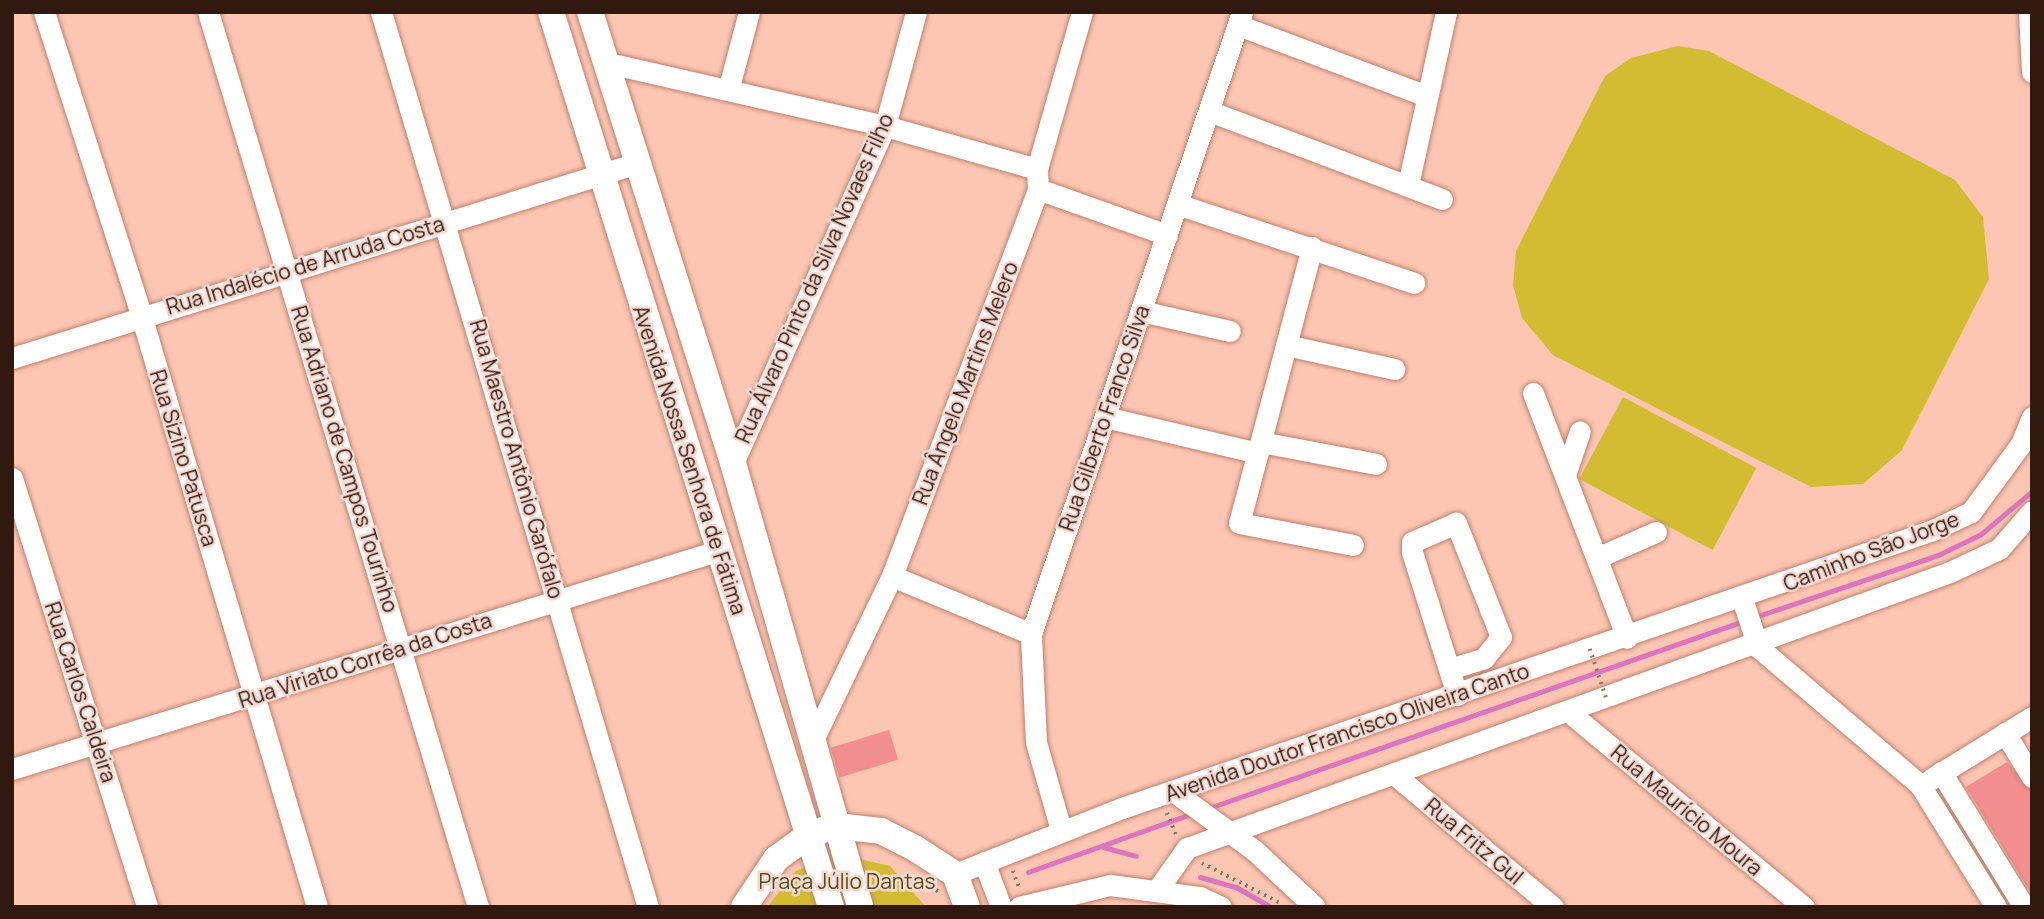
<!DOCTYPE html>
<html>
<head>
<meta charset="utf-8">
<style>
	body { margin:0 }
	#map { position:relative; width:2044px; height:919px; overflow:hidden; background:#fdc6b3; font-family:Manrope,sans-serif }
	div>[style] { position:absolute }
	.green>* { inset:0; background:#d3bc31; transform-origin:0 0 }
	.stream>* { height:5px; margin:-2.5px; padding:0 2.5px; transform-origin:2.5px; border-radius:2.5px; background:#dc75bd }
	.building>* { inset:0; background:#f38e8f; transform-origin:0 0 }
	.path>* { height:3.5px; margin-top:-1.75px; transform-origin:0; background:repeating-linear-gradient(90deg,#987062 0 2px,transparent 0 7px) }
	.roads { filter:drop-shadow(0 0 2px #c0806b) drop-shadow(0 0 2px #c0806b) }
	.minor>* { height:21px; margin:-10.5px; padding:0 10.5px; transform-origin:10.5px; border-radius:10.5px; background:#fff }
	.major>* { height:26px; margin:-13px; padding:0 13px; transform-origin:13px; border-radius:13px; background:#fff }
	.path-bridge>* { height:3.5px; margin-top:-1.75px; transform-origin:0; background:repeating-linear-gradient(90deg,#987062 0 2px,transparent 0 7px) }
	span { translate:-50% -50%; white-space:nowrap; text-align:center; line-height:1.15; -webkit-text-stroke:5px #f6dad1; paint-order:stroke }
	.street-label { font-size:21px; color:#311910 }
	.park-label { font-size:21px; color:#554c16 }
	.frame { position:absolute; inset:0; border:14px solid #311910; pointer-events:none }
</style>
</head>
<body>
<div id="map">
	<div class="green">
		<div style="clip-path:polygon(1678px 46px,1709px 51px,1955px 180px,1983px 217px,1989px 279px,1902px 450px,1863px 484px,1811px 487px,1553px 355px,1522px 318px,1513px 285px,1516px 251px,1605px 76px,1631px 58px)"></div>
		<div style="left:1623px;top:397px;width:151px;height:93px;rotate:28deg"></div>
		<div style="clip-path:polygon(842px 855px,890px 866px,926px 907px,767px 907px,796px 871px)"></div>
	</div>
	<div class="stream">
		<div style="left:1755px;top:617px;width:193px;rotate:-18.7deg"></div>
		<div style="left:1938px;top:555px;width:48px;rotate:-26deg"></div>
		<div style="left:1981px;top:534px;width:67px;rotate:-40.1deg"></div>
		<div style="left:1206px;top:809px;width:572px;rotate:-19.29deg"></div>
		<div style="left:1103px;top:847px;width:34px;rotate:15deg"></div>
		<div style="left:1028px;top:872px;width:176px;rotate:-19.6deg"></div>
		<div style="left:1200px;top:877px;width:37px;rotate:16deg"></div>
		<div style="left:1236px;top:887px;width:39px;rotate:30deg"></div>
	</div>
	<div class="building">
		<div style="left:889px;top:730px;width:31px;height:61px;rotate:73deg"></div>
		<div style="clip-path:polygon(2007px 762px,2032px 790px,2032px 895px,1966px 787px)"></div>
	</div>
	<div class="path">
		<div style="left:1167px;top:813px;width:23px;rotate:67deg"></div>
		<div style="left:1202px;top:863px;width:90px;rotate:27.1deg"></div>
		<div style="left:1013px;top:871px;width:17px;rotate:69deg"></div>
		<div style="left:925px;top:882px;width:17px;rotate:36deg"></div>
	</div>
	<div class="roads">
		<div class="minor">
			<div style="left:44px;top:12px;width:318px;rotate:72.2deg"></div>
			<div style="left:141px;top:315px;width:618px;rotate:73.44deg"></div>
			<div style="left:208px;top:12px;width:935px;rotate:73.21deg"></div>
			<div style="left:381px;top:12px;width:934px;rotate:73.39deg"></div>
			<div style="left:2029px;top:12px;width:60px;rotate:87.1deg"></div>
			<div style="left:1238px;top:25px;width:202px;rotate:20.6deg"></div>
			<div style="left:604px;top:62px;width:288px;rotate:12.8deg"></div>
			<div style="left:885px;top:126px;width:158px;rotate:15.8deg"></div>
			<div style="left:729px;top:87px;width:78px;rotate:-75.1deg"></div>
			<div style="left:1209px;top:111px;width:249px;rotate:20.7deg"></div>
			<div style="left:1408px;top:185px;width:177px;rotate:-77.6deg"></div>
			<div style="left:1038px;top:189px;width:137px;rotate:19.6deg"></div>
			<div style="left:1177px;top:204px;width:250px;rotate:18.4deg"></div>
			<div style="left:1312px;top:247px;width:285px;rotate:104.8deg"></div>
			<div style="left:1239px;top:523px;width:116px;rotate:10.9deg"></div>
			<div style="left:1141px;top:311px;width:91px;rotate:12.7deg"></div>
			<div style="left:1286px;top:345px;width:111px;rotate:12.5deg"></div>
			<div style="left:12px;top:358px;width:652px;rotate:-17.32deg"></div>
			<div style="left:1533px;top:393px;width:262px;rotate:69deg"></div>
			<div style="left:1105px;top:417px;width:157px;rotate:13.2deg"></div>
			<div style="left:1261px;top:442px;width:117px;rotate:10.8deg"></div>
			<div style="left:733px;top:463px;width:370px;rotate:-65.7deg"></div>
			<div style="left:885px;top:126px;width:118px;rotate:-74.8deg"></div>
			<div style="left:1565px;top:475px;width:46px;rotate:-71.2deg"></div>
			<div style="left:12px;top:478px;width:450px;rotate:72.5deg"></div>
			<div style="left:1601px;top:556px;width:60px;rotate:-23.6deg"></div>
			<div style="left:892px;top:576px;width:151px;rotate:22.6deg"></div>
			<div style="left:1742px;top:598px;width:52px;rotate:71.9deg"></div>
			<div style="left:1758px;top:647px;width:213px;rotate:40.4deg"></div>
			<div style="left:1920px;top:785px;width:144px;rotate:58.1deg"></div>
			<div style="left:1449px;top:669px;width:37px;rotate:-17deg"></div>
			<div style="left:1484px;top:658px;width:27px;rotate:-51deg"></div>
			<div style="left:1501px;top:637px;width:123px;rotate:-111.5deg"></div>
			<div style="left:1456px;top:523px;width:48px;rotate:156.6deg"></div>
			<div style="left:1412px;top:542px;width:10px;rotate:90deg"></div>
			<div style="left:1412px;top:552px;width:150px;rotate:72.5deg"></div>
			<div style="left:1570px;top:713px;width:304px;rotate:39.7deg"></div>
			<div style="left:2005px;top:733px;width:52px;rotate:58.5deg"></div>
			<div style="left:812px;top:742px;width:184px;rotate:-64.3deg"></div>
			<div style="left:892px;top:576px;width:414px;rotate:-69.3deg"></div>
			<div style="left:1038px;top:189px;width:20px;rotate:-93deg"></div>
			<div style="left:1037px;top:169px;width:163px;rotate:-74deg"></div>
			<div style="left:12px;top:769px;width:738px;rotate:-17.18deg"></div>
			<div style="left:1941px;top:772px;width:158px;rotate:58.4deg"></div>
			<div style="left:1395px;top:775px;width:206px;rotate:39.9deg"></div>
			<div style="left:1931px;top:779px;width:119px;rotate:-31.5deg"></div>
			<div style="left:1173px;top:791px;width:100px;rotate:36.1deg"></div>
			<div style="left:1254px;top:850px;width:83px;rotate:43.1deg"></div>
			<div style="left:1061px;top:830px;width:91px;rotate:-105.9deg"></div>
			<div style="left:1036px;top:742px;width:108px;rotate:-92.7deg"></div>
			<div style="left:1031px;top:634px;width:657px;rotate:-71.26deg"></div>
			<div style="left:984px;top:862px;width:48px;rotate:69.3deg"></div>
			<div style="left:955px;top:874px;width:180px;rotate:-21.6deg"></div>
			<div style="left:1122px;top:808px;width:857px;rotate:-18.92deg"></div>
			<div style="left:1933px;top:530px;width:42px;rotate:-25.3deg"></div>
			<div style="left:1971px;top:512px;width:84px;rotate:-53.7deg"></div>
			<div style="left:2021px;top:444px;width:29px;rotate:-68deg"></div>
			<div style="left:1157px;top:890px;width:52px;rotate:-54.5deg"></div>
			<div style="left:1187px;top:848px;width:811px;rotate:-19.89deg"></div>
			<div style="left:1950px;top:572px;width:54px;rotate:-25.1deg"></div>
			<div style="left:1999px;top:549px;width:50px;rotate:-49deg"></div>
			<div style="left:1019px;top:907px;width:94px;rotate:-13.6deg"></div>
			<div style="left:1110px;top:885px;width:91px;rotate:7.6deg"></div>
			<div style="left:1200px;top:897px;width:23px;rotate:25deg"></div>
		</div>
		<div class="major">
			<div style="left:551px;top:12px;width:938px;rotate:72.63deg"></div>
			<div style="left:590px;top:12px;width:473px;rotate:72.4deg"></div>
			<div style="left:733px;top:463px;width:462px;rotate:74deg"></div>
			<div style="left:744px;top:907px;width:58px;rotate:-56.3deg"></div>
			<div style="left:776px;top:859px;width:42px;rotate:-36.3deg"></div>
			<div style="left:810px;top:834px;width:27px;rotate:-17deg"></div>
			<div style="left:836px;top:826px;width:45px;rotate:6.3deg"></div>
			<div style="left:881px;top:831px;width:39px;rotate:27deg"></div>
			<div style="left:916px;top:849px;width:46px;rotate:32.7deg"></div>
			<div style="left:955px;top:874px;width:35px;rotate:70deg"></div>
		</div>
	</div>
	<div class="path-bridge">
		<div style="left:1590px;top:649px;width:54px;rotate:71.6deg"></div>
	</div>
	<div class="street-label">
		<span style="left:305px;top:265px;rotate:-17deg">Rua Indalécio de Arruda Costa</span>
		<span style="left:814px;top:278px;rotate:-66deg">Rua Álvaro Pinto da Silva Novaes Filho</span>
		<span style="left:965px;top:383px;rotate:-69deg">Rua Ângelo Martins Melero</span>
		<span style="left:1104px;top:418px;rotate:-71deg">Rua Gilberto Franco Silva</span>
		<span style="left:184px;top:458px;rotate:73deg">Rua Sizino Patusca</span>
		<span style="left:345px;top:459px;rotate:73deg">Rua Adriano de Campos Tourinho</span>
		<span style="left:517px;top:459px;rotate:74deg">Rua Maestro Antônio Garófalo</span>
		<span style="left:690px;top:460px;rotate:72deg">Avenida Nossa Senhora de Fátima</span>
		<span style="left:1871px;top:551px;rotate:-21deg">Caminho São Jorge</span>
		<span style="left:365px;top:660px;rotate:-18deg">Rua Viriato Corrêa da Costa</span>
		<span style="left:81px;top:692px;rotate:72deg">Rua Carlos Caldeira</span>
		<span style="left:1347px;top:732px;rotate:-19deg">Avenida Doutor Francisco Oliveira Canto</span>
		<span style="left:1687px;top:810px;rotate:40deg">Rua Maurício Moura</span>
		<span style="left:1474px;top:841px;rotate:40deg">Rua Fritz Gul</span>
	</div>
	<div class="park-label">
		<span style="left:847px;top:881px">Praça Júlio Dantas</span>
	</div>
	<div class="frame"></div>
</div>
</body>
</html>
